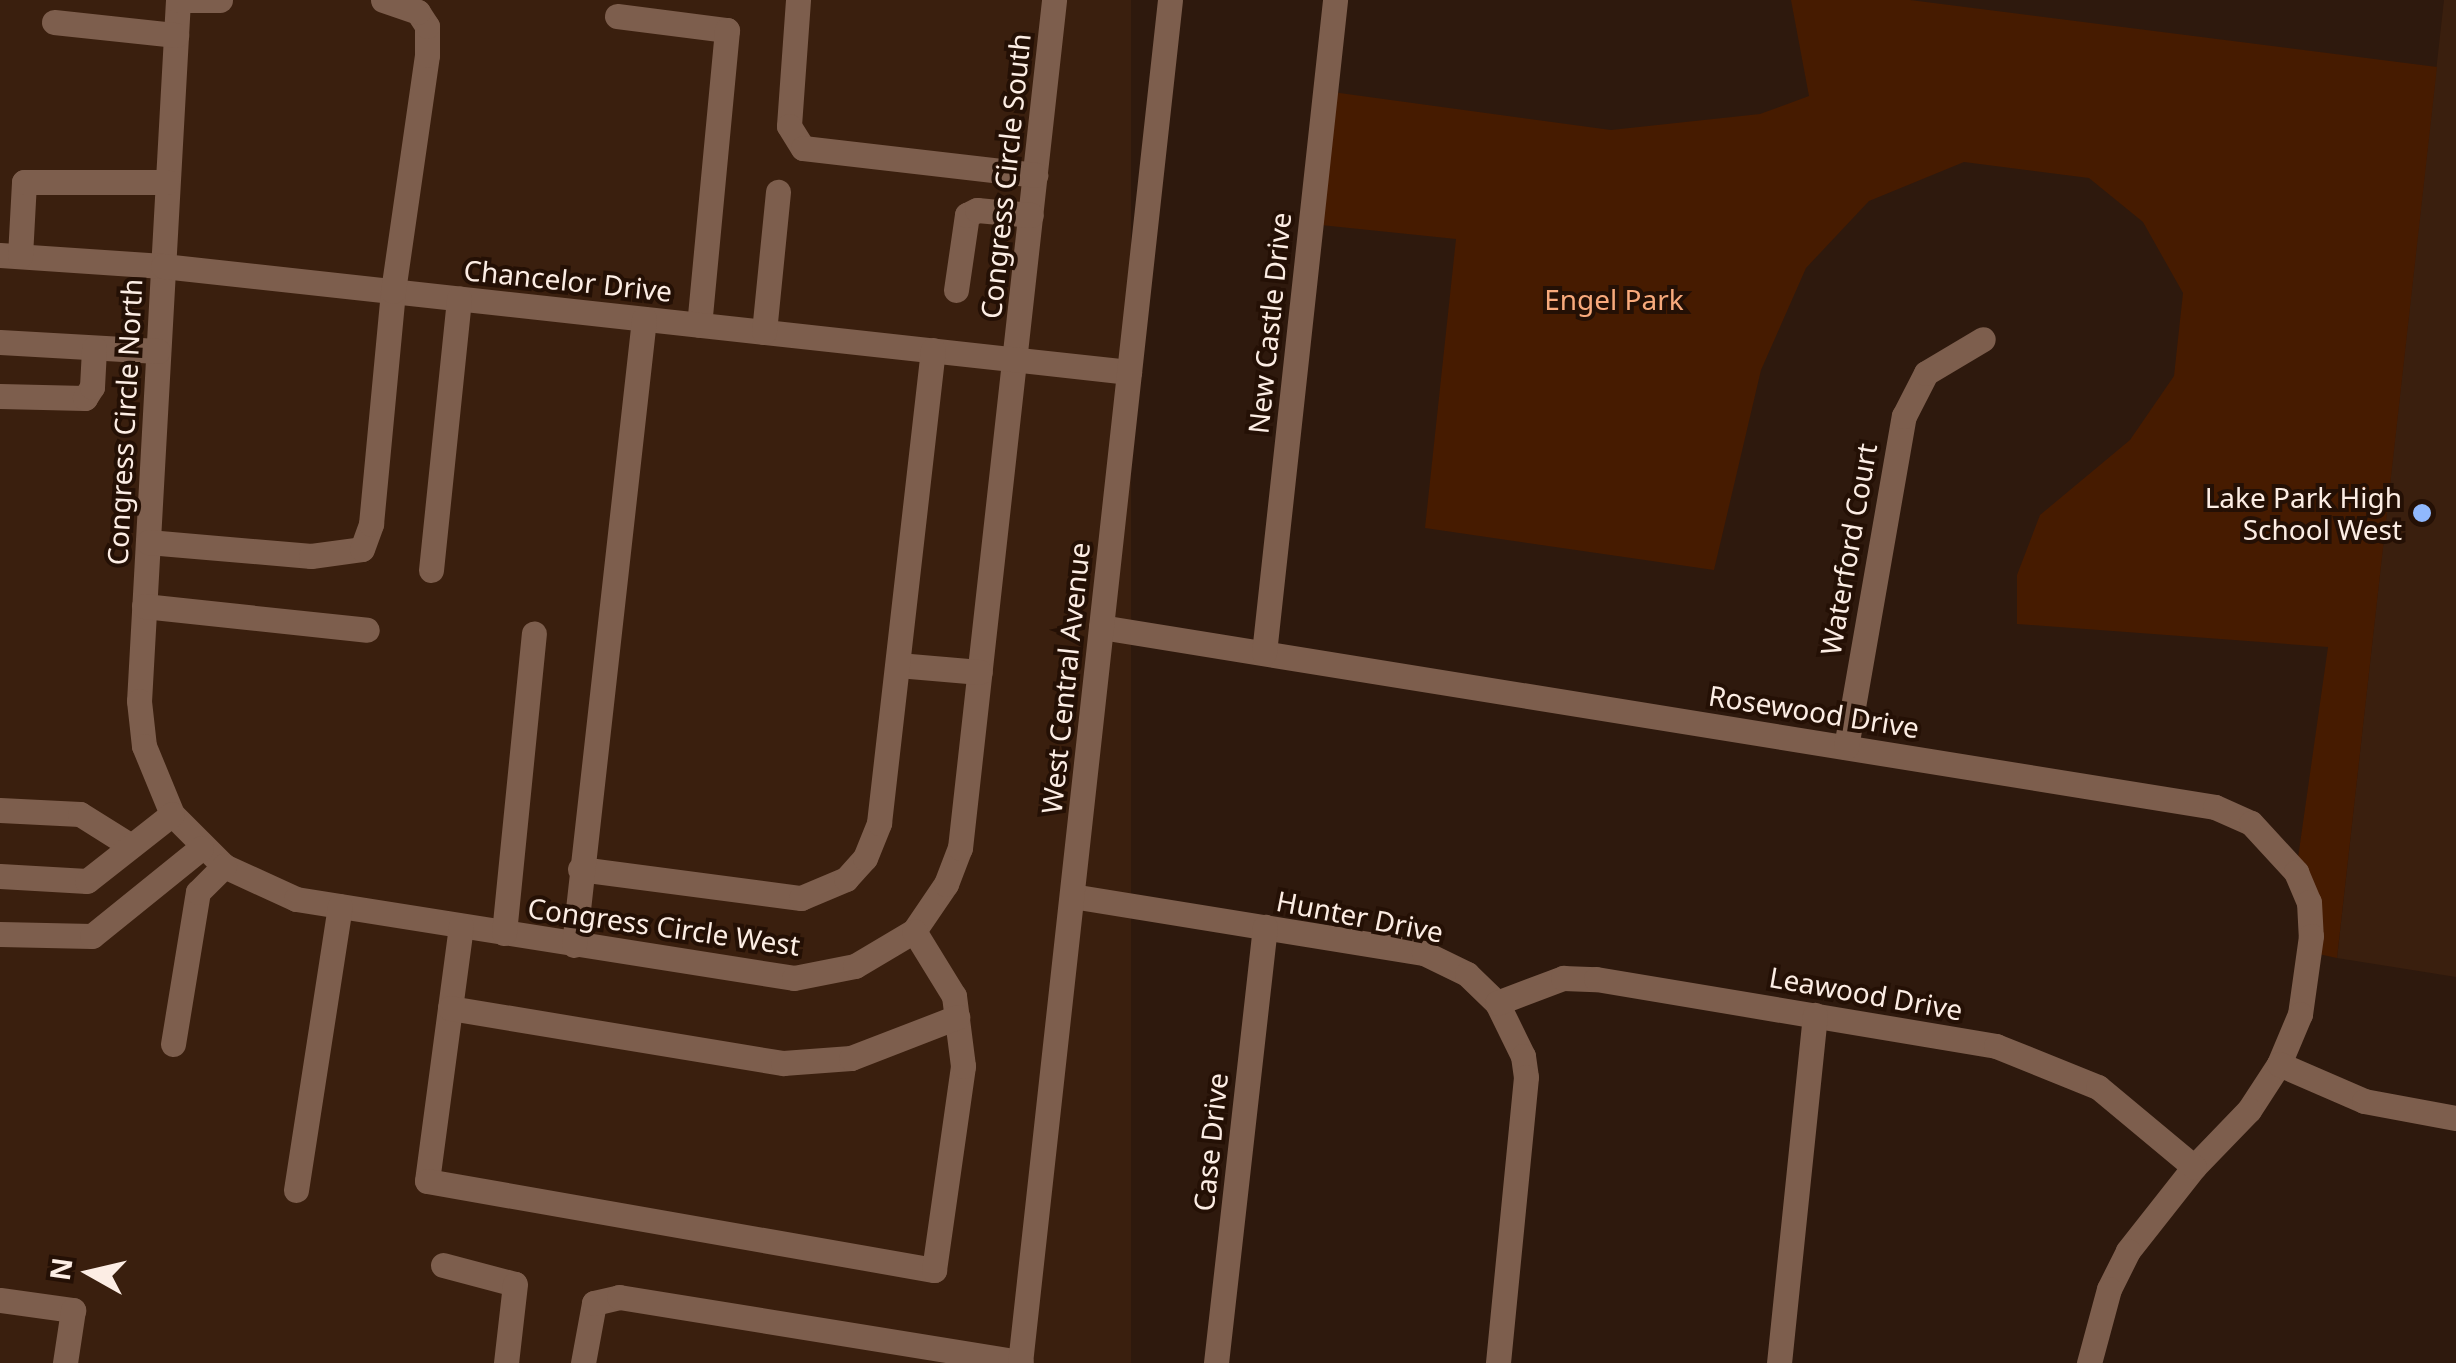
<!DOCTYPE html>
<html>
<head>
<meta charset="utf-8">
<style>
	body { margin:0 }
	#map { position:relative; width:2456px; height:1363px; overflow:hidden; background:#2e190d; font-family:"Noto Sans",sans-serif }
	div>[style] { position:absolute }
	.built>* { inset:0; background:#3a1f0e; transform-origin:0 0 }
	.green>* { inset:0; background:#461b00 }
	.minor>* { height:25px; margin:-12.5px; padding:0 12.5px; transform-origin:12.5px; border-radius:12.5px; background:#7d5e4d }
	.dots>* { width:28px; height:28px; translate:-50% -50%; box-sizing:border-box; border:5px solid #241005; border-radius:50% }
	span { translate:-50% -50%; white-space:nowrap; text-align:center; line-height:1.15; -webkit-text-stroke:8px #241005; paint-order:stroke }
	.street-label { font-size:28px; color:#fcede4 }
	.park-label { font-size:28px; color:#f8aa7c }
	.poi-label { font-size:28px; color:#fcede4 }
	.right { translate:-100% -50%; text-align:right }
	.north { position:absolute; left:40px; top:1223px; width:100px; height:100px; -webkit-text-stroke:8px #241005; paint-order:stroke; rotate:278deg; font-size:28px; font-weight:700; line-height:40px; text-align:center; color:#fcede4 }
	.north::after { content:''; display:block; margin:auto; width:35px; height:45px; background:#fcede4; clip-path:polygon(50% 0,100% 100%,50% 72%,0 100%) }
</style>
</head>
<body>
<div id="map">
	<div class="built">
		<div style="left:0;top:0;width:1131px;height:1363px"></div>
		<div style="clip-path:polygon(2444px 0,2456px 0,2456px 977px,2337px 958px)"></div>
	</div>
	<div class="green">
		<div style="clip-path:polygon(1791px 0,1910px 0,2437px 67px,2337px 958px,2309px 952px,2296px 872px,2328px 647px,2017px 624px,2017px 575px,2040px 515px,2130px 440px,2174px 376px,2183px 293px,2143px 222px,2089px 178px,1964px 162px,1869px 201px,1806px 268px,1761px 370px,1714px 570px,1425px 528px,1456px 239px,1311px 224px,1325px 91px,1611px 130px,1760px 114px,1809px 96px)"></div>
	</div>
	<div class="minor">
		<div style="left:178px;top:0;width:702px;rotate:93.18deg"></div>
		<div style="left:139px;top:701px;width:45px;rotate:83.7deg"></div>
		<div style="left:144px;top:746px;width:74px;rotate:67.6deg"></div>
		<div style="left:172px;top:814px;width:74px;rotate:45deg"></div>
		<div style="left:224px;top:866px;width:79px;rotate:24.6deg"></div>
		<div style="left:296px;top:899px;width:504px;rotate:9.01deg"></div>
		<div style="left:794px;top:978px;width:62px;rotate:-11.1deg"></div>
		<div style="left:855px;top:966px;width:69px;rotate:-30.7deg"></div>
		<div style="left:914px;top:931px;width:57px;rotate:-55.8deg"></div>
		<div style="left:946px;top:884px;width:39px;rotate:-69deg"></div>
		<div style="left:960px;top:848px;width:853px;rotate:-83.67deg"></div>
		<div style="left:178px;top:0;width:42px"></div>
		<div style="left:798px;top:0;width:126px;rotate:94.1deg"></div>
		<div style="left:789px;top:126px;width:26px;rotate:58deg"></div>
		<div style="left:803px;top:148px;width:234px;rotate:6.6deg"></div>
		<div style="left:617px;top:16px;width:111px;rotate:7.3deg"></div>
		<div style="left:727px;top:30px;width:296px;rotate:95.4deg"></div>
		<div style="left:54px;top:22px;width:123px;rotate:6.1deg"></div>
		<div style="left:0;top:255px;width:163px;rotate:3.9deg"></div>
		<div style="left:163px;top:266px;width:972px;rotate:6.26deg"></div>
		<div style="left:20px;top:256px;width:74px;rotate:-86.9deg"></div>
		<div style="left:24px;top:182px;width:143px"></div>
		<div style="left:956px;top:290px;width:76px;rotate:-81.7deg"></div>
		<div style="left:967px;top:215px;width:11px;rotate:-27deg"></div>
		<div style="left:977px;top:210px;width:54px;rotate:5.3deg"></div>
		<div style="left:764px;top:332px;width:141px;rotate:-84.3deg"></div>
		<div style="left:0;top:342px;width:158px;rotate:3.3deg"></div>
		<div style="left:0;top:396px;width:85px;rotate:1.3deg"></div>
		<div style="left:85px;top:398px;width:13px;rotate:-58deg"></div>
		<div style="left:92px;top:387px;width:39px;rotate:-87deg"></div>
		<div style="left:148px;top:542px;width:164px;rotate:4.9deg"></div>
		<div style="left:311px;top:556px;width:51px;rotate:-7.8deg"></div>
		<div style="left:362px;top:549px;width:27px;rotate:-70deg"></div>
		<div style="left:371px;top:524px;width:234px;rotate:-84.6deg"></div>
		<div style="left:393px;top:291px;width:238px;rotate:-81.8deg"></div>
		<div style="left:427px;top:55px;width:29px;rotate:-90deg"></div>
		<div style="left:427px;top:26px;width:17px;rotate:-123deg"></div>
		<div style="left:418px;top:12px;width:37px;rotate:-161deg"></div>
		<div style="left:431px;top:570px;width:273px;rotate:-84.1deg"></div>
		<div style="left:144px;top:606px;width:224px;rotate:6.1deg"></div>
		<div style="left:1101px;top:627px;width:1128px;rotate:9.18deg"></div>
		<div style="left:2215px;top:807px;width:39px;rotate:24deg"></div>
		<div style="left:2251px;top:823px;width:67px;rotate:47.4deg"></div>
		<div style="left:2296px;top:872px;width:33px;rotate:67deg"></div>
		<div style="left:2309px;top:902px;width:34px;rotate:87deg"></div>
		<div style="left:2311px;top:936px;width:79px;rotate:98deg"></div>
		<div style="left:2300px;top:1014px;width:54px;rotate:112.8deg"></div>
		<div style="left:2279px;top:1064px;width:55px;rotate:123.1deg"></div>
		<div style="left:2249px;top:1110px;width:79px;rotate:134deg"></div>
		<div style="left:2194px;top:1167px;width:107px;rotate:128.2deg"></div>
		<div style="left:2128px;top:1251px;width:42px;rotate:116.6deg"></div>
		<div style="left:2109px;top:1289px;width:77px;rotate:105.1deg"></div>
		<div style="left:1264px;top:653px;width:657px;rotate:-83.79deg"></div>
		<div style="left:898px;top:665px;width:82px;rotate:4.9deg"></div>
		<div style="left:1846px;top:747px;width:336px;rotate:-80.1deg"></div>
		<div style="left:1904px;top:416px;width:48px;rotate:-62.9deg"></div>
		<div style="left:1926px;top:373px;width:66px;rotate:-30.8deg"></div>
		<div style="left:0;top:810px;width:80px;rotate:2.9deg"></div>
		<div style="left:80px;top:814px;width:60px;rotate:32.1deg"></div>
		<div style="left:580px;top:869px;width:223px;rotate:7.5deg"></div>
		<div style="left:801px;top:898px;width:49px;rotate:-22.9deg"></div>
		<div style="left:846px;top:879px;width:28px;rotate:-48deg"></div>
		<div style="left:865px;top:858px;width:38px;rotate:-68deg"></div>
		<div style="left:879px;top:823px;width:476px;rotate:-83.5deg"></div>
		<div style="left:0;top:876px;width:87px;rotate:3.3deg"></div>
		<div style="left:87px;top:881px;width:108px;rotate:-38.2deg"></div>
		<div style="left:1072px;top:896px;width:357px;rotate:9.2deg"></div>
		<div style="left:1424px;top:953px;width:48px;rotate:26deg"></div>
		<div style="left:1467px;top:974px;width:42px;rotate:44deg"></div>
		<div style="left:1497px;top:1003px;width:59px;rotate:63.9deg"></div>
		<div style="left:1523px;top:1056px;width:21px;rotate:82deg"></div>
		<div style="left:1526px;top:1077px;width:287px;rotate:95.6deg"></div>
		<div style="left:461px;top:926px;width:257px;rotate:97.6deg"></div>
		<div style="left:427px;top:1181px;width:515px;rotate:9.96deg"></div>
		<div style="left:934px;top:1270px;width:206px;rotate:-81.9deg"></div>
		<div style="left:963px;top:1066px;width:71px;rotate:-97.3deg"></div>
		<div style="left:954px;top:996px;width:76px;rotate:-121.6deg"></div>
		<div style="left:504px;top:933px;width:301px;rotate:-84.3deg"></div>
		<div style="left:0;top:934px;width:92px;rotate:1.2deg"></div>
		<div style="left:92px;top:936px;width:140px;rotate:-38.9deg"></div>
		<div style="left:574px;top:945px;width:630px;rotate:-83.62deg"></div>
		<div style="left:1497px;top:1003px;width:71px;rotate:-20.7deg"></div>
		<div style="left:1563px;top:978px;width:33px;rotate:2deg"></div>
		<div style="left:1596px;top:979px;width:406px;rotate:9.5deg"></div>
		<div style="left:1996px;top:1046px;width:110px;rotate:21.9deg"></div>
		<div style="left:2098px;top:1087px;width:125px;rotate:39.8deg"></div>
		<div style="left:450px;top:1008px;width:338px;rotate:9.4deg"></div>
		<div style="left:783px;top:1063px;width:68px;rotate:-4.2deg"></div>
		<div style="left:851px;top:1058px;width:114px;rotate:-21.1deg"></div>
		<div style="left:173px;top:1044px;width:154px;rotate:-80.7deg"></div>
		<div style="left:198px;top:892px;width:37px;rotate:-45deg"></div>
		<div style="left:2279px;top:1064px;width:93px;rotate:23.5deg"></div>
		<div style="left:2364px;top:1101px;width:94px;rotate:10.5deg"></div>
		<div style="left:296px;top:1190px;width:287px;rotate:-81.2deg"></div>
		<div style="left:443px;top:1265px;width:74px;rotate:14.8deg"></div>
		<div style="left:515px;top:1284px;width:80px;rotate:96.5deg"></div>
		<div style="left:0;top:1300px;width:74px;rotate:7.8deg"></div>
		<div style="left:73px;top:1310px;width:54px;rotate:98.6deg"></div>
		<div style="left:583px;top:1363px;width:61px;rotate:-79.6deg"></div>
		<div style="left:594px;top:1303px;width:26px;rotate:-13deg"></div>
		<div style="left:619px;top:1297px;width:407px;rotate:9.2deg"></div>
		<div style="left:1020px;top:1363px;width:1371px;rotate:-83.72deg"></div>
		<div style="left:1216px;top:1363px;width:439px;rotate:-83.6deg"></div>
		<div style="left:1779px;top:1363px;width:350px;rotate:-84.1deg"></div>
	</div>
	<div class="dots">
		<div style="left:2422px;top:513px;background:#90b8fd"></div>
	</div>
	<div class="street-label">
		<span style="left:1005px;top:176px;rotate:-84deg">Congress Circle South</span>
		<span style="left:568px;top:280px;rotate:6deg">Chancelor Drive</span>
		<span style="left:1269px;top:323px;rotate:-84deg">New Castle Drive</span>
		<span style="left:124px;top:422px;rotate:-87deg">Congress Circle North</span>
		<span style="left:1848px;top:549px;rotate:-80deg">Waterford Court</span>
		<span style="left:1065px;top:678px;rotate:-84deg">West Central Avenue</span>
		<span style="left:1814px;top:711px;rotate:9deg">Rosewood Drive</span>
		<span style="left:1360px;top:916px;rotate:11deg">Hunter Drive</span>
		<span style="left:664px;top:926px;rotate:8deg">Congress Circle West</span>
		<span style="left:1866px;top:993px;rotate:10deg">Leawood Drive</span>
		<span style="left:1210px;top:1142px;rotate:-84deg">Case Drive</span>
	</div>
	<div class="park-label">
		<span style="left:1614px;top:299px">Engel Park</span>
	</div>
	<div class="poi-label">
		<span class="right" style="left:2402px;top:513px">Lake Park High<br>School West</span>
	</div>
	<div class="north">N</div>
</div>
</body>
</html>
